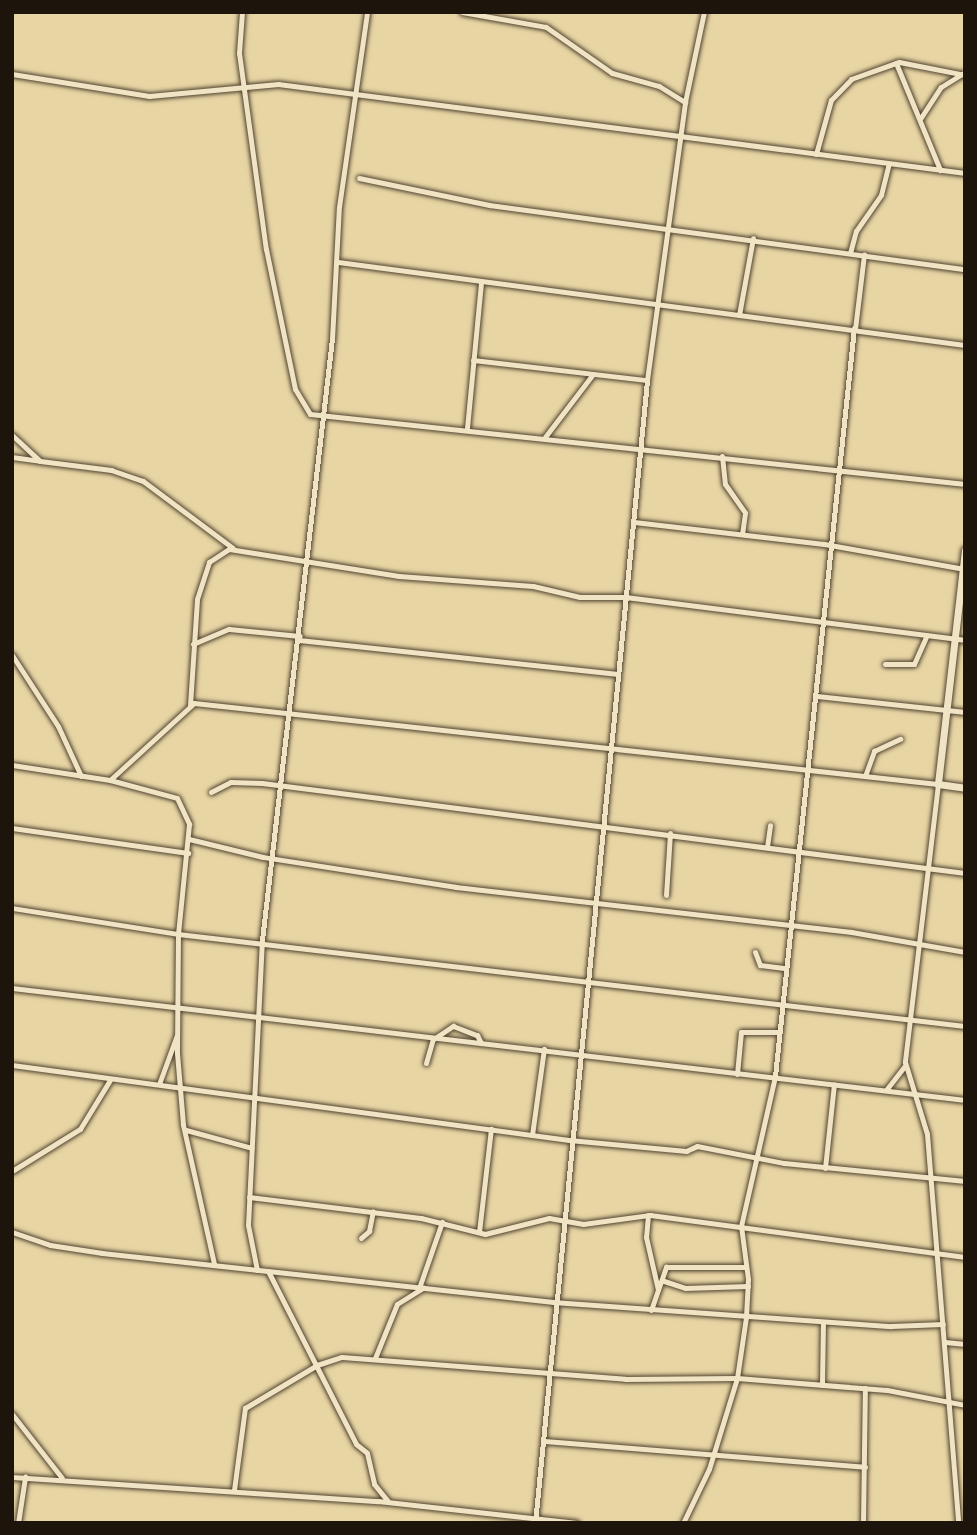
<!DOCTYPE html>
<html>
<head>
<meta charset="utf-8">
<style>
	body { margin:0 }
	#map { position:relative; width:977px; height:1535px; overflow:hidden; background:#e8d5a4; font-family:"Sorts Mill Goudy",serif }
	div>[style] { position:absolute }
	.roads { filter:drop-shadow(0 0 2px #504431) drop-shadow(0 0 2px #504431) }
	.minor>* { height:5px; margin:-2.5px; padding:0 2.5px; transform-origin:2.5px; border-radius:2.5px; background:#f0e4c4 }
	.tertiary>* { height:7px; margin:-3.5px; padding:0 3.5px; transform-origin:3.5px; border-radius:3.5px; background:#f0e4c4 }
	span { translate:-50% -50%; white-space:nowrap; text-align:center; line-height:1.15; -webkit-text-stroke:5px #f0e4c4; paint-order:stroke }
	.frame { position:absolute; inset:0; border:14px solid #1d140b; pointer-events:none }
</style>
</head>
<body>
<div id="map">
	<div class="roads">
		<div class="minor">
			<div style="left:242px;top:12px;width:41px;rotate:94.2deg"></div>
			<div style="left:239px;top:53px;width:198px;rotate:82.2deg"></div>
			<div style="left:266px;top:249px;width:143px;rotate:78.3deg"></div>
			<div style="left:295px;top:389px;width:29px;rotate:59deg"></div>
			<div style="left:310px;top:414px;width:659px;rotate:6.1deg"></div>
			<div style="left:462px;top:12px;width:85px;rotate:10.1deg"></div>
			<div style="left:546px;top:27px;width:80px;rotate:34.9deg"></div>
			<div style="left:612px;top:73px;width:49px;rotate:15.5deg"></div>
			<div style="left:659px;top:86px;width:31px;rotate:32deg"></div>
			<div style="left:896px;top:63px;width:116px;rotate:67.6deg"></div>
			<div style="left:12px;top:74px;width:139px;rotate:9.1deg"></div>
			<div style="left:149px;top:96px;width:130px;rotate:-5.3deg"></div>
			<div style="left:278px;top:84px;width:693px;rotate:7.38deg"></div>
			<div style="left:920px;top:119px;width:38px;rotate:-57deg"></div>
			<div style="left:941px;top:87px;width:25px;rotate:-32deg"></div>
			<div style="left:816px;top:154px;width:56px;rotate:-74.5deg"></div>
			<div style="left:831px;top:100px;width:29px;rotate:-46deg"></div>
			<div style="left:851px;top:79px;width:51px;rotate:-19.5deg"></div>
			<div style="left:899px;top:62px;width:67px;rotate:11.1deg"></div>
			<div style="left:359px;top:178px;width:133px;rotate:11.7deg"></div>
			<div style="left:489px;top:205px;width:480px;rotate:7.7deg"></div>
			<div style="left:850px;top:253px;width:23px;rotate:-75deg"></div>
			<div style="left:856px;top:231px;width:44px;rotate:-55.2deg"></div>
			<div style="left:881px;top:195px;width:32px;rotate:-76deg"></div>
			<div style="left:338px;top:262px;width:632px;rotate:7.54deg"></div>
			<div style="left:739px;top:315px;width:78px;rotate:-79.7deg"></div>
			<div style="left:855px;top:329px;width:75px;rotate:-83.1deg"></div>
			<div style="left:473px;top:360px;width:175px;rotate:6.6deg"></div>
			<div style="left:467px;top:428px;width:146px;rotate:-84.5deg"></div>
			<div style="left:12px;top:435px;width:38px;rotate:43deg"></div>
			<div style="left:40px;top:461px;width:72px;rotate:7.2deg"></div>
			<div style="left:111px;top:470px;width:34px;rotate:19deg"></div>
			<div style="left:143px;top:481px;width:112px;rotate:36.7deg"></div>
			<div style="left:545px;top:437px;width:79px;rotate:-52.7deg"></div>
			<div style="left:722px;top:456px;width:28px;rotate:84deg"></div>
			<div style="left:725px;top:484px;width:35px;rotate:55deg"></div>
			<div style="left:745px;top:513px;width:21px;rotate:98deg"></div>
			<div style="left:12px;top:457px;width:28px;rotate:8deg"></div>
			<div style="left:634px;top:522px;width:191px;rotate:6.6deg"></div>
			<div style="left:824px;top:544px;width:143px;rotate:10.1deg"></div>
			<div style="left:299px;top:640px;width:321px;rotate:6.1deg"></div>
			<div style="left:193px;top:644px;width:39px;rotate:-23deg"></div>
			<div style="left:229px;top:629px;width:71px;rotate:5.6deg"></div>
			<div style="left:12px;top:655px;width:85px;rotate:57.1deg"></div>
			<div style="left:58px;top:726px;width:55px;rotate:65.3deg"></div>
			<div style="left:885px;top:664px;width:29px"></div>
			<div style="left:914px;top:664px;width:30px;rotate:-66deg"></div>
			<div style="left:817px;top:696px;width:149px;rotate:6.2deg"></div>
			<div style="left:190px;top:705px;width:106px;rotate:-86.2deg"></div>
			<div style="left:197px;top:599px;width:39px;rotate:-72deg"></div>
			<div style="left:209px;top:562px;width:24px;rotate:-33deg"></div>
			<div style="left:229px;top:549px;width:172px;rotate:9deg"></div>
			<div style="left:399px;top:576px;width:134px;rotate:4.3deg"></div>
			<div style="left:533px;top:586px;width:48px;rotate:13.2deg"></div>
			<div style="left:580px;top:597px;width:46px"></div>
			<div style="left:626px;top:597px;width:342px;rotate:7.2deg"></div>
			<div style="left:12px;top:765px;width:99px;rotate:8.7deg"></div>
			<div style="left:110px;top:780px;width:114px;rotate:-42.5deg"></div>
			<div style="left:194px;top:703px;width:748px;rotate:6.21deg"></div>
			<div style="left:938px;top:784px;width:280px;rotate:96.8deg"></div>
			<div style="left:905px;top:1062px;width:75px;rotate:73deg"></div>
			<div style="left:927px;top:1134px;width:390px;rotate:85.4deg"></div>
			<div style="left:865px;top:776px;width:27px;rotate:-70deg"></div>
			<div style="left:874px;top:751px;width:29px;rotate:-25deg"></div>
			<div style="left:110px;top:780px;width:69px;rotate:15deg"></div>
			<div style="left:177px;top:798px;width:29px;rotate:65deg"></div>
			<div style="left:189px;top:824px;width:111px;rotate:95.7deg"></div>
			<div style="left:178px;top:934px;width:119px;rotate:90.5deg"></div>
			<div style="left:177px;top:1053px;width:72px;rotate:85.2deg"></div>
			<div style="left:183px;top:1125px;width:142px;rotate:77.4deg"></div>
			<div style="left:211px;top:792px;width:22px;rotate:-27deg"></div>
			<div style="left:231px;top:782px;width:31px;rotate:2deg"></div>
			<div style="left:262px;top:783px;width:709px;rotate:7.3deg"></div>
			<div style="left:12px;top:828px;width:178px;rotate:8.1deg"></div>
			<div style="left:189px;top:839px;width:76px;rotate:13.7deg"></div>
			<div style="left:263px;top:857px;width:195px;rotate:8.8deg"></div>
			<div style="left:456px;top:887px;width:398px;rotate:6.5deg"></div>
			<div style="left:851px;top:932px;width:116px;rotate:10deg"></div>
			<div style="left:767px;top:847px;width:22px;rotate:-82deg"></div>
			<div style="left:666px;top:895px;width:62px;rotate:-86.3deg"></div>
			<div style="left:12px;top:908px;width:168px;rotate:8.9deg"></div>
			<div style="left:178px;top:934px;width:792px;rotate:6.67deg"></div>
			<div style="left:755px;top:952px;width:14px;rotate:69deg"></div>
			<div style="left:760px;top:965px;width:24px;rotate:7deg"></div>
			<div style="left:12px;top:988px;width:960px;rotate:6.7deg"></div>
			<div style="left:435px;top:1038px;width:22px;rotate:-34deg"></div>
			<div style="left:453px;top:1026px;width:26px;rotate:21deg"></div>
			<div style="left:477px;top:1035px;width:9px;rotate:63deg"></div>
			<div style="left:426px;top:1063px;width:26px;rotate:-74deg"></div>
			<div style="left:12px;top:1065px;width:562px;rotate:7.67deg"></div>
			<div style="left:569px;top:1140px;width:118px;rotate:5.4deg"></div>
			<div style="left:686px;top:1151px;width:12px;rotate:-24deg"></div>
			<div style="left:697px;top:1146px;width:89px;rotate:11.1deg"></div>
			<div style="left:784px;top:1163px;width:182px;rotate:5.7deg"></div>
			<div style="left:737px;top:1074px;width:42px;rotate:-84.6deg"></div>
			<div style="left:741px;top:1032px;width:37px"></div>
			<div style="left:159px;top:1084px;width:52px;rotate:-69.8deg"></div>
			<div style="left:886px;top:1090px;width:31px;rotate:-52deg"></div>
			<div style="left:186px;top:1130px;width:68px;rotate:15.3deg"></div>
			<div style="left:532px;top:1135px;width:87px;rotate:-82.1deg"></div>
			<div style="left:825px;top:1168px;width:84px;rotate:-83.9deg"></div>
			<div style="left:12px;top:1171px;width:80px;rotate:-31.7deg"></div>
			<div style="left:80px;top:1129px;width:57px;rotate:-58.5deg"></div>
			<div style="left:249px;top:1197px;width:173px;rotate:7deg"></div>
			<div style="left:421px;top:1218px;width:66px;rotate:14deg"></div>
			<div style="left:485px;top:1234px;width:66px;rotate:-14deg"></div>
			<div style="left:549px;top:1218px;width:35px;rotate:10deg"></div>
			<div style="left:583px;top:1224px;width:68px;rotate:-7.7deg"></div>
			<div style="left:650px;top:1215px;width:318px;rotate:7.6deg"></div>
			<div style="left:648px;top:1215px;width:22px;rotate:95deg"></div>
			<div style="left:646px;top:1237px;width:54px;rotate:77.2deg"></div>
			<div style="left:12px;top:1232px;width:40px;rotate:18.9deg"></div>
			<div style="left:50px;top:1245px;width:53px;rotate:8.7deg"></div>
			<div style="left:102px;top:1253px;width:454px;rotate:6.2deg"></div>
			<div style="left:553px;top:1302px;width:339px;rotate:4.1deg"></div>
			<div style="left:891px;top:1326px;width:52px;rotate:-2.2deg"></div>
			<div style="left:479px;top:1232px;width:104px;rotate:-83.4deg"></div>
			<div style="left:361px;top:1238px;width:11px;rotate:-41deg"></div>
			<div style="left:369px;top:1231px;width:20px;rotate:-79deg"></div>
			<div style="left:257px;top:1270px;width:46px;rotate:-101.3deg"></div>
			<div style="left:248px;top:1225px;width:285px;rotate:-87.2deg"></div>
			<div style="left:262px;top:940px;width:605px;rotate:-83.36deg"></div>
			<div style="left:332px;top:339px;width:132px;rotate:-87deg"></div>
			<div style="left:339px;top:207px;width:197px;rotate:-81.8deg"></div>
			<div style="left:268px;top:1271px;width:194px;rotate:63deg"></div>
			<div style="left:356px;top:1444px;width:14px;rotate:39deg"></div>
			<div style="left:367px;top:1453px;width:32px;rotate:77deg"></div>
			<div style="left:374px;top:1484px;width:22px;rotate:51deg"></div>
			<div style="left:664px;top:1281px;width:22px;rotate:18deg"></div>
			<div style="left:685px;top:1288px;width:63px;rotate:-1.8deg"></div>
			<div style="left:419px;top:1288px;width:70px;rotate:-70.8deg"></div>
			<div style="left:651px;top:1310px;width:46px;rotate:-70.8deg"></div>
			<div style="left:666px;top:1267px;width:80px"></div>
			<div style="left:945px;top:1342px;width:20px;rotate:6deg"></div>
			<div style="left:375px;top:1358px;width:58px;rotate:-67.8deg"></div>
			<div style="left:397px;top:1304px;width:31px;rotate:-32deg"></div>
			<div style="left:822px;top:1385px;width:63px;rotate:-89.1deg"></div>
			<div style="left:12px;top:1414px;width:81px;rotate:52deg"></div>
			<div style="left:544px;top:1441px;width:322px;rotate:4.6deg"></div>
			<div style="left:12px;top:1477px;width:367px;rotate:3.8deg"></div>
			<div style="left:378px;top:1501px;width:200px;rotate:6.3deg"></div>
			<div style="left:234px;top:1490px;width:83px;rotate:-82.4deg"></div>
			<div style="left:245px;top:1408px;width:84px;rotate:-30.8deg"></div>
			<div style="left:317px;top:1365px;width:26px;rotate:-18deg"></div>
			<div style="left:342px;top:1357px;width:284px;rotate:4.4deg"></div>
			<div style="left:625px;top:1379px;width:112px;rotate:-0.5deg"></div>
			<div style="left:737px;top:1378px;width:150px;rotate:4.6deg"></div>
			<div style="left:887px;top:1390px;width:79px;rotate:10.9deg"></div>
			<div style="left:18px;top:1523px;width:47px;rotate:-81.3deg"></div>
			<div style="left:535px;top:1523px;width:1148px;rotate:-84.4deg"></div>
			<div style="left:647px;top:380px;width:281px;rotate:-82.2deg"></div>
			<div style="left:685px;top:102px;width:92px;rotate:-78.1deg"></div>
			<div style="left:683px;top:1523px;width:60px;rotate:-64.3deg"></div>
			<div style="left:709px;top:1469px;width:95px;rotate:-72.9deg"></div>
			<div style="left:737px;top:1378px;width:62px;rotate:-81.6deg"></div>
			<div style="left:746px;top:1317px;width:38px;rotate:-87deg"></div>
			<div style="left:748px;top:1279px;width:53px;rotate:-97.5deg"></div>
			<div style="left:741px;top:1226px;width:154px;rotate:-77.2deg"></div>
			<div style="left:775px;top:1076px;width:752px;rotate:-83.97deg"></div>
			<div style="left:863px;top:1523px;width:135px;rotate:-89.2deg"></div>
		</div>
		<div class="tertiary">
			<div style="left:965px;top:550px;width:236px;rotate:96.6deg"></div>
			<div style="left:938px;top:784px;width:27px;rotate:8deg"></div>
		</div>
	</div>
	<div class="frame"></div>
</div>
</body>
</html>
